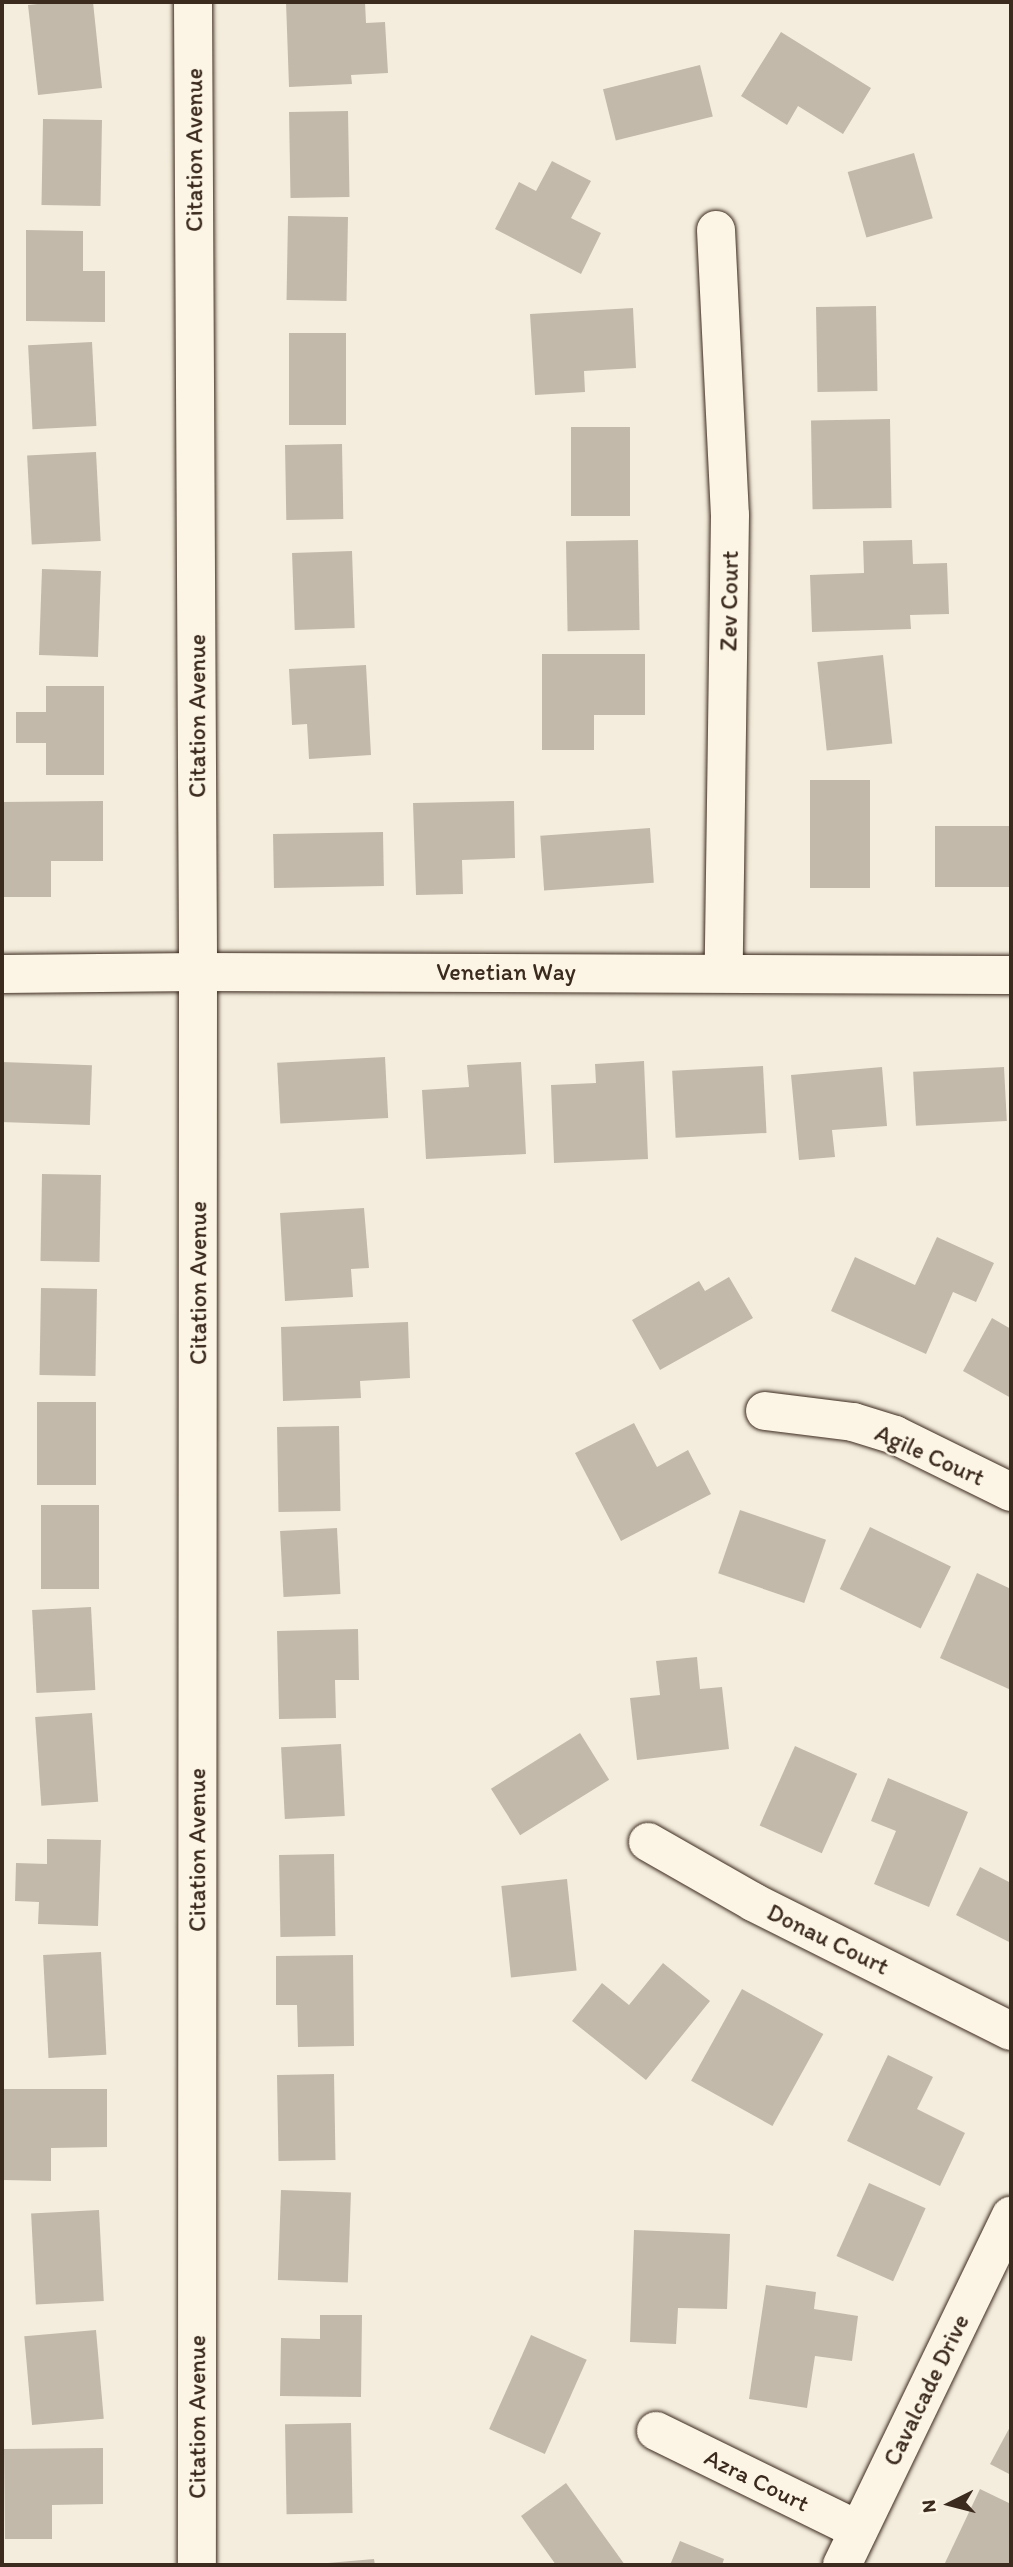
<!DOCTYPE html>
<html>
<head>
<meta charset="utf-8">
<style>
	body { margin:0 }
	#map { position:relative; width:1013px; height:2567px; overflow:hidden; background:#f4eddd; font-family:Itim,sans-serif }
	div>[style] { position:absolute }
	.building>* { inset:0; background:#c3b9aa; transform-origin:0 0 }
	.roads { filter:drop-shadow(0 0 2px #3b2a1e) drop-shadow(0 0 2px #3b2a1e) }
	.minor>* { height:38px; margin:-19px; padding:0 19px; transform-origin:19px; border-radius:19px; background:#fcf5e5 }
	span { translate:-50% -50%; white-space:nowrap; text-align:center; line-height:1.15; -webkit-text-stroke:5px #fcf5e5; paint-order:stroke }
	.street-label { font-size:24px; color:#3b2a1e }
	.frame { position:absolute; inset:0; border:4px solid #3b2a1e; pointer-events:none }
	.north { position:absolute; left:915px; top:2469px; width:70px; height:70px; -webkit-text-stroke:5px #fcf5e5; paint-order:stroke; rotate:264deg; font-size:19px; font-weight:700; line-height:28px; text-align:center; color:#3b2a1e }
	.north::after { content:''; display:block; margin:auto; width:24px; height:32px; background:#3b2a1e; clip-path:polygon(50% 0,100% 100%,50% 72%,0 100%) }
</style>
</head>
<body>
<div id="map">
	<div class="building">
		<div style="clip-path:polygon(56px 2px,93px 2px,102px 88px,38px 95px,28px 5px)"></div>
		<div style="clip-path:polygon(286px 2px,365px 2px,366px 23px,385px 22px,388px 73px,351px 75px,352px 84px,289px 87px)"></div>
		<div style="clip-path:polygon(781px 32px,871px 88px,843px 134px,798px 106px,787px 125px,741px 96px)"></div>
		<div style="left:700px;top:65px;width:53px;height:100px;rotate:76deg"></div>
		<div style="left:348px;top:111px;width:86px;height:59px;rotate:89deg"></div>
		<div style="left:43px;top:119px;width:59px;height:86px;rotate:1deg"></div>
		<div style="left:914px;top:153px;width:68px;height:69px;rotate:74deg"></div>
		<div style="clip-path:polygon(552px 161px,591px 181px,571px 218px,601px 233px,581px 274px,495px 229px,519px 182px,536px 191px)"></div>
		<div style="left:288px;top:216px;width:60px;height:84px;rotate:1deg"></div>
		<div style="clip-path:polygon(26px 230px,83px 231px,83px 271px,105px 271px,105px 322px,26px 321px)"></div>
		<div style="left:876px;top:306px;width:85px;height:60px;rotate:89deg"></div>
		<div style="clip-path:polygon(633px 308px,636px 368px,584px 371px,585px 392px,535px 395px,530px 314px)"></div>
		<div style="left:289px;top:333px;width:57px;height:92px"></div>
		<div style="left:92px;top:342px;width:84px;height:64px;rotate:87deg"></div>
		<div style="left:890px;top:419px;width:89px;height:79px;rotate:89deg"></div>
		<div style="left:571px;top:427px;width:59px;height:89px"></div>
		<div style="left:342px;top:444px;width:75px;height:57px;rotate:89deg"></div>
		<div style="left:96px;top:452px;width:89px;height:69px;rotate:87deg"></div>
		<div style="left:638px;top:540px;width:90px;height:72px;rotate:89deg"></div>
		<div style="clip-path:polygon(912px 540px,913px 564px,947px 563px,949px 614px,910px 615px,911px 629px,812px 632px,810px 575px,864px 573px,863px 541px)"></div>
		<div style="left:352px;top:551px;width:77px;height:60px;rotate:88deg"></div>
		<div style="left:42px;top:569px;width:59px;height:86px;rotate:2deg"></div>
		<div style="clip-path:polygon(542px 654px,645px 654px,645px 715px,594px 715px,594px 750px,542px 750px)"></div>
		<div style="left:883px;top:655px;width:89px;height:66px;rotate:84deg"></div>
		<div style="clip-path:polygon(366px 665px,371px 755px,309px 759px,307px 724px,292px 725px,289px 669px)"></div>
		<div style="clip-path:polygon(46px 686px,104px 686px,104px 775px,46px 775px,46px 743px,16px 743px,16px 712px,46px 712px)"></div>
		<div style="left:810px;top:780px;width:60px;height:108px"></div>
		<div style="clip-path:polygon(103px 801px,103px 861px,51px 861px,51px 897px,2px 897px,2px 802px)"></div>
		<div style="clip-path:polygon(514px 801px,515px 858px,462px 860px,463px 894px,416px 895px,413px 803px)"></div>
		<div style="left:1011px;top:826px;width:61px;height:76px;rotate:90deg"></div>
		<div style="left:650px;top:828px;width:55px;height:110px;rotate:86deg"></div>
		<div style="left:383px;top:832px;width:54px;height:110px;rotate:89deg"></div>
		<div style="left:385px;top:1057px;width:61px;height:108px;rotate:87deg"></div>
		<div style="clip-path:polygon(644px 1061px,648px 1159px,554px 1163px,551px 1085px,596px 1083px,595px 1064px)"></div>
		<div style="left:2px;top:1062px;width:90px;height:60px;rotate:2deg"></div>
		<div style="clip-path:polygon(521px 1062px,526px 1154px,426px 1159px,422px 1090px,469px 1087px,467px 1065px)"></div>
		<div style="left:763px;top:1066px;width:67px;height:91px;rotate:87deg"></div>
		<div style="clip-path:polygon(882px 1067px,887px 1126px,832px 1130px,835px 1157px,799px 1160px,791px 1075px)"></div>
		<div style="left:1004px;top:1067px;width:54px;height:91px;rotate:87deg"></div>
		<div style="left:42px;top:1174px;width:59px;height:87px;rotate:1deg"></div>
		<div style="clip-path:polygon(364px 1208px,369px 1268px,351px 1269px,353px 1297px,285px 1301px,280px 1213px)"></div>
		<div style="clip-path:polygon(937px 1237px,994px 1263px,976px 1302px,953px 1292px,926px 1354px,831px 1311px,855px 1257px,915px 1285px)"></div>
		<div style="clip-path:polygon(729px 1277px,753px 1318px,660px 1370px,632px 1320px,699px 1281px,705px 1291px)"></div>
		<div style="left:41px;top:1288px;width:56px;height:87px;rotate:1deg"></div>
		<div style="clip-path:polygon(992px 1318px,1011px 1329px,1011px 1398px,963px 1371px)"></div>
		<div style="clip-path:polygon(408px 1322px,410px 1378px,360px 1381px,361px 1398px,283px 1401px,281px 1327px)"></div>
		<div style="left:37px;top:1402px;width:59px;height:83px"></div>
		<div style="clip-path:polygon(634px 1423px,657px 1467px,688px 1450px,711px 1494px,621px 1541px,575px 1453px)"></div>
		<div style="left:339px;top:1426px;width:85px;height:62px;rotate:89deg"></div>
		<div style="left:41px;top:1505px;width:58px;height:84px"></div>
		<div style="left:740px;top:1510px;width:91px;height:67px;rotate:19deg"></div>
		<div style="left:870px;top:1527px;width:90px;height:69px;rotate:26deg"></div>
		<div style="left:337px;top:1528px;width:66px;height:57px;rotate:87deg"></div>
		<div style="clip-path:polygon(977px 1573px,1011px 1589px,1011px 1690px,940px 1658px)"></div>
		<div style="left:91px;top:1607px;width:83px;height:59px;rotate:87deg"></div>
		<div style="clip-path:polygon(358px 1629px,359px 1680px,335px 1680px,336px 1718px,279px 1719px,277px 1631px)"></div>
		<div style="clip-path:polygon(697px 1657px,700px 1689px,722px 1687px,729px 1749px,637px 1760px,630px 1698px,660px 1695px,656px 1661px)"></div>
		<div style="left:92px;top:1713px;width:89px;height:57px;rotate:86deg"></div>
		<div style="left:580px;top:1733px;width:55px;height:105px;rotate:58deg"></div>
		<div style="left:341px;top:1744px;width:72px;height:60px;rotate:87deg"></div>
		<div style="left:795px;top:1746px;width:68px;height:87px;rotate:24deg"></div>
		<div style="clip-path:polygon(888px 1778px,968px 1812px,929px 1907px,874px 1884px,896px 1831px,871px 1821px)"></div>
		<div style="clip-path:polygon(47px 1839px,101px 1840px,98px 1926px,38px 1924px,39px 1902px,15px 1901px,16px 1863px,47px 1864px)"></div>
		<div style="left:334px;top:1854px;width:82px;height:55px;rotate:89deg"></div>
		<div style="clip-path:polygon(980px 1867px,1011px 1883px,1011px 1943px,956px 1915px)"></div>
		<div style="left:567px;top:1879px;width:92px;height:66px;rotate:84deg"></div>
		<div style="left:101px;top:1952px;width:103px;height:58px;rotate:87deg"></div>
		<div style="clip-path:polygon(353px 1955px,354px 2046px,298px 2047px,297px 2005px,276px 2005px,276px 1956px)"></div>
		<div style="clip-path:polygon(663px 1963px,710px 2001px,646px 2080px,572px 2021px,602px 1983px,629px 2005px)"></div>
		<div style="left:742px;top:1989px;width:93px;height:105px;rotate:29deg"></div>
		<div style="clip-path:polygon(888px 2055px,933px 2077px,917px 2109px,965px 2133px,940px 2186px,847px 2141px)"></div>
		<div style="left:334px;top:2074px;width:86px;height:57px;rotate:89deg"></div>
		<div style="clip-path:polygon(2px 2089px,107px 2089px,107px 2147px,51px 2148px,51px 2181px,3px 2180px)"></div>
		<div style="left:869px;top:2183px;width:62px;height:80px;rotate:24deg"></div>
		<div style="left:281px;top:2190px;width:70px;height:90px;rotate:2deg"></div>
		<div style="left:99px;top:2210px;width:91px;height:68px;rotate:87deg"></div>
		<div style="clip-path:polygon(634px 2230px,730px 2234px,727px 2309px,678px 2308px,676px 2344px,630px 2342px)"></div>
		<div style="clip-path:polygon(766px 2285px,816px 2292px,814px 2309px,858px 2316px,852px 2361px,815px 2356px,807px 2408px,749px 2399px)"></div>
		<div style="clip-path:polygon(320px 2315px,362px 2315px,361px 2397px,280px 2396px,281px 2338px,320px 2339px)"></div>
		<div style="left:96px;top:2330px;width:89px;height:72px;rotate:85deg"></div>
		<div style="left:531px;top:2335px;width:61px;height:103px;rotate:24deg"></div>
		<div style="left:351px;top:2423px;width:90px;height:66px;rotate:89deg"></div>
		<div style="clip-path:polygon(1011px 2425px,1011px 2475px,990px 2464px)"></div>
		<div style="clip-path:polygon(103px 2448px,103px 2504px,52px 2505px,52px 2539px,5px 2539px,4px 2449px)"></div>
		<div style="clip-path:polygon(566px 2483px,625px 2565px,556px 2565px,521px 2516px)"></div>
		<div style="clip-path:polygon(980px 2489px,1011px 2504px,1011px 2565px,944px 2565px)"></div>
		<div style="clip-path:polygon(680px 2541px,724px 2559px,722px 2565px,670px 2565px)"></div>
		<div style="clip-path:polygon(374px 2559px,375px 2565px,328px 2565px,328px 2563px)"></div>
	</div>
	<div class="roads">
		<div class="minor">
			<div style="left:193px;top:2px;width:970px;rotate:89.7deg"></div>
			<div style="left:198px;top:972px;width:1593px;rotate:90.04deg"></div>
			<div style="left:716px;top:230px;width:285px;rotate:87.2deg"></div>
			<div style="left:730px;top:515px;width:457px;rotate:90.8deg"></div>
			<div style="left:2px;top:974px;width:196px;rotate:-0.6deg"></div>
			<div style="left:198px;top:972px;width:813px;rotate:0.21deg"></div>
			<div style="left:765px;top:1411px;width:89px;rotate:7.1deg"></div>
			<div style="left:853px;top:1422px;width:44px;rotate:17.2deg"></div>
			<div style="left:895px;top:1435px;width:129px;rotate:26.2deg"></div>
			<div style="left:648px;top:1842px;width:121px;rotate:29.7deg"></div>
			<div style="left:753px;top:1902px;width:288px;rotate:26.6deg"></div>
			<div style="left:656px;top:2431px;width:225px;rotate:26.1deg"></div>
			<div style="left:842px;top:2565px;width:388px;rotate:-64.2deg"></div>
		</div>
	</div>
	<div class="street-label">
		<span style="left:194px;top:150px;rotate:-90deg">Citation Avenue</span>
		<span style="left:729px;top:601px;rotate:-89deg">Zev Court</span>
		<span style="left:197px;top:716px;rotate:-90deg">Citation Avenue</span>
		<span style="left:506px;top:972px">Venetian Way</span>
		<span style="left:198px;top:1283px;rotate:-90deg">Citation Avenue</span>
		<span style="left:930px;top:1455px;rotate:24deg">Agile Court</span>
		<span style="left:197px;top:1850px;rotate:-90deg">Citation Avenue</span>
		<span style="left:828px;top:1939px;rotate:26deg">Donau Court</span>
		<span style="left:926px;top:2390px;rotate:-64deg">Cavalcade Drive</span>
		<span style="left:197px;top:2417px;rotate:-90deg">Citation Avenue</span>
		<span style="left:757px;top:2480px;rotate:26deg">Azra Court</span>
	</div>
	<div class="frame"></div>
	<div class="north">N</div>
</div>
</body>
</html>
